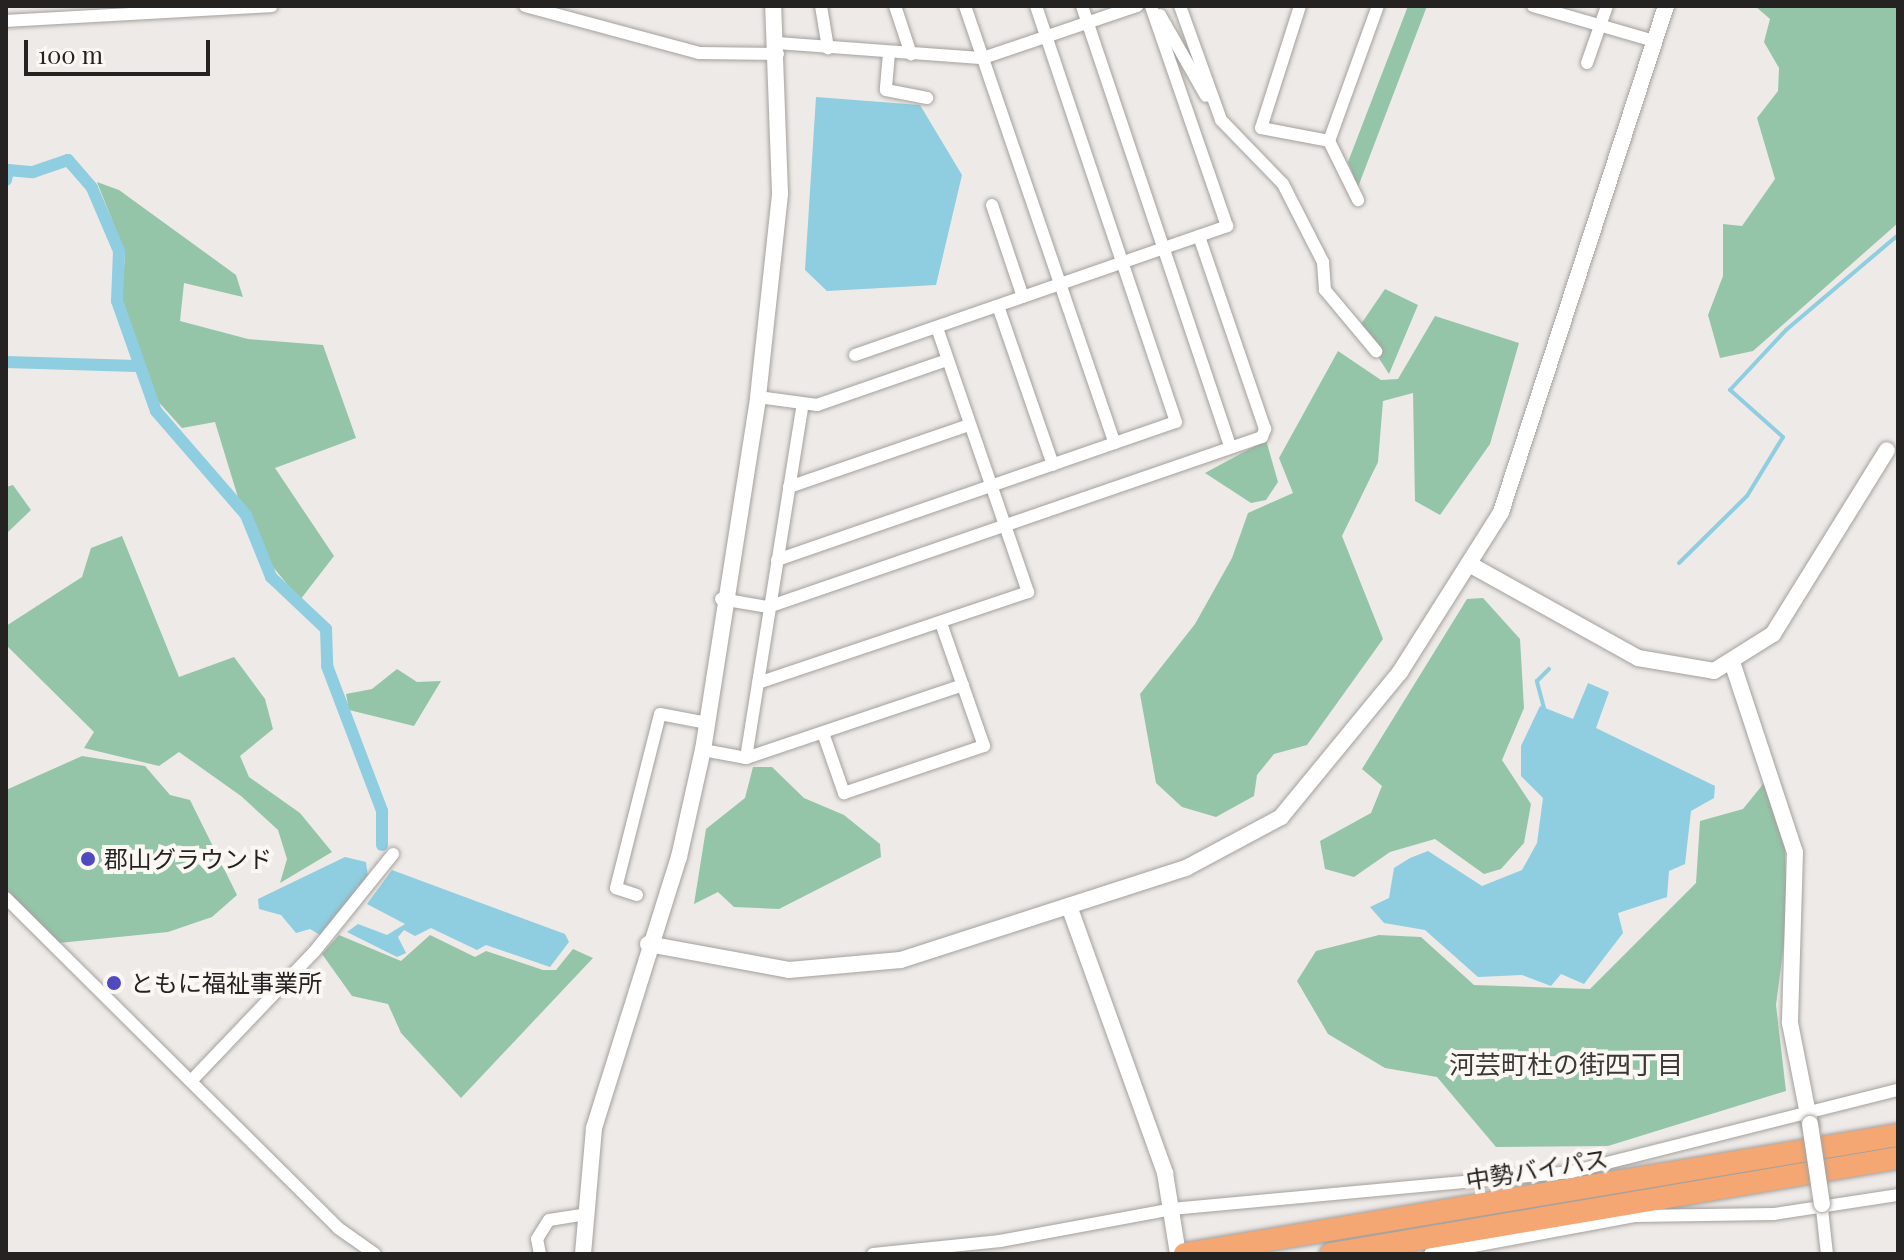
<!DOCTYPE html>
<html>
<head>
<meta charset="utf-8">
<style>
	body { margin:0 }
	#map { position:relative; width:1904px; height:1260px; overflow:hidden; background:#eeeae7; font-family:"Playfair Display","Noto Sans JP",serif }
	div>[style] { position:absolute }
	.green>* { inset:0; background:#95c5a9 }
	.water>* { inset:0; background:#8fcde1 }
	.stream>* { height:4px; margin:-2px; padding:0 2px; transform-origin:2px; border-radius:2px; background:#8fcde1 }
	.canal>* { height:12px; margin:-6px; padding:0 6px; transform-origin:6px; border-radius:6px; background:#8fcde1 }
	.roads { filter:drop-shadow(0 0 2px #a3a09d) drop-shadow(0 0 2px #a3a09d) }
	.minor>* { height:12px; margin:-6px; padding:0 6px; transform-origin:6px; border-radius:6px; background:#fff }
	.tertiary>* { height:16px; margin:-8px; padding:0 8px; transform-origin:8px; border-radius:8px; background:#fff }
	.trunk>* { height:22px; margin:-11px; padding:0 11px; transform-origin:11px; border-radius:11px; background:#f4a772 }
	.bridges { filter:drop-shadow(0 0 2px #a3a09d) drop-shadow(0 0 2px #a3a09d) }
	.tertiary-bridge>* { height:16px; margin:-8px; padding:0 8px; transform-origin:8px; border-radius:8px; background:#fff }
	.dots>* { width:22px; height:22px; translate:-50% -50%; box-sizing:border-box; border:4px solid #fbf8f4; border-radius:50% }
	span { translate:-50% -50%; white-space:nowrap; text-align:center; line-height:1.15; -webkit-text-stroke:8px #fbf8f4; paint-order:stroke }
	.poi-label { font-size:24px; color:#252322 }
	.left { translate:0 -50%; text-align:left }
	.street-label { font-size:24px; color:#252322 }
	.neighbourhood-label { font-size:26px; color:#3a3734 }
	.frame { position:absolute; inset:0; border:8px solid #252322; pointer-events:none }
	.scale { position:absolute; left:24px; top:40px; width:186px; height:36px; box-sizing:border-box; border:4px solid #252322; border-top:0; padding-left:10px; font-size:24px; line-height:28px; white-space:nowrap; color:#252322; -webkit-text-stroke:6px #fbf8f4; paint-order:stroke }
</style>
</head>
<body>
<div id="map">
	<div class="green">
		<div style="clip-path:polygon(1408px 6px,1427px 6px,1358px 187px,1348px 162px)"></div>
		<div style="clip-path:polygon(1755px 6px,1898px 6px,1898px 223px,1753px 351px,1720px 358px,1708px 315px,1723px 276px,1723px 224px,1742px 226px,1775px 179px,1757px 118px,1778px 91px,1779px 68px,1764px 42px,1770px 19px)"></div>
		<div style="clip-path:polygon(97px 182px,119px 190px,236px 275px,243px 297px,184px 283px,180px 321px,248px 339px,323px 345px,356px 438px,275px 468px,334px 556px,300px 600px,251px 540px,215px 422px,182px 428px,155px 398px,121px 311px,125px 253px)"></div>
		<div style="clip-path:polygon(1385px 289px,1418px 305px,1389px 374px,1359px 327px)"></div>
		<div style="clip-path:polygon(1435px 316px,1519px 343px,1490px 444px,1440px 515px,1415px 501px,1413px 393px,1383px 401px,1378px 462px,1342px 536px,1383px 639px,1307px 745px,1274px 754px,1257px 775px,1254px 796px,1216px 817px,1182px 807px,1156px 783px,1140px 694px,1195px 624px,1232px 558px,1248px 513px,1293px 493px,1279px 458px,1338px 351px,1381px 380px,1398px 379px)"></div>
		<div style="clip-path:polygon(1266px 440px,1278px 482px,1266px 500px,1251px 503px,1205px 473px)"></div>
		<div style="clip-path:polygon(13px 485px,31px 510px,6px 534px,6px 487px)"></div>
		<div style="clip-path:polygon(122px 536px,179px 677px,234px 657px,265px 699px,273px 729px,240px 756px,249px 777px,300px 813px,332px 852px,280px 883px,287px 859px,278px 830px,241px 796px,179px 752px,159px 766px,84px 748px,94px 732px,6px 645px,6px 626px,82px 577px,91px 548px)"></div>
		<div style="clip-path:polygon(1483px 598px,1520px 639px,1524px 708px,1502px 760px,1531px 804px,1524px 843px,1501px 869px,1484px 874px,1435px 839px,1390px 852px,1354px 877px,1325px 869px,1320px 841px,1371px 813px,1382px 786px,1362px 769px,1467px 599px)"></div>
		<div style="clip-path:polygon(397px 669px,417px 682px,441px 681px,414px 726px,349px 710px,346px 694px,372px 689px)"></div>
		<div style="clip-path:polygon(82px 756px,145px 766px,170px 795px,190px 800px,237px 895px,212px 917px,168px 932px,59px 943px,6px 890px,6px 790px)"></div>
		<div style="clip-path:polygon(753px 767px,772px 767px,804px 798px,844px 815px,880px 844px,881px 857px,779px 909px,734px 907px,718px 892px,694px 904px,706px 829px,745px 798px)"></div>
		<div style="clip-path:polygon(1764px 783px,1785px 849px,1787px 920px,1776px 1005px,1786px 1091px,1608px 1146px,1496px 1147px,1437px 1077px,1385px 1068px,1328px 1034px,1297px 981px,1316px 951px,1379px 935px,1421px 937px,1474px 985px,1590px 989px,1696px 883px,1700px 821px,1743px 809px)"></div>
		<div style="clip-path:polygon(339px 935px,401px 961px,430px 935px,475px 957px,486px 951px,543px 970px,556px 970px,573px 949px,593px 958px,461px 1098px,401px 1033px,388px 1004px,352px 996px,322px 954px)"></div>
	</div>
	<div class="water">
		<div style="clip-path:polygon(816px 97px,920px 105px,962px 175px,936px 285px,827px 291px,805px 270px)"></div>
		<div style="clip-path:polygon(1588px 683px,1609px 692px,1596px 728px,1715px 786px,1714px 798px,1691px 811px,1685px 864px,1669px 871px,1667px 897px,1618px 913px,1623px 933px,1584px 984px,1561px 974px,1551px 986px,1522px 975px,1478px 977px,1425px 930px,1384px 923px,1370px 907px,1389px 898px,1394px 868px,1410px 858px,1428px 851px,1482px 886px,1522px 870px,1537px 843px,1543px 798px,1521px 776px,1521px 746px,1540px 706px,1573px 719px)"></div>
		<div style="clip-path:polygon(345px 857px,366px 862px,368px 877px,322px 936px,310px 929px,296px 933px,281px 915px,259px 909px,258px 899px)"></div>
		<div style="clip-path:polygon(392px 870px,565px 934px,569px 942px,550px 967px,486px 945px,477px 950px,431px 928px,415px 936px,404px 930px,398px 937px,406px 953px,397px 957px,347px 932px,358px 924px,387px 935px,405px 924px,367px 904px)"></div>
	</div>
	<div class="stream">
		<div style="left:1679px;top:563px;width:95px;rotate:-44.6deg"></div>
		<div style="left:1747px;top:496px;width:69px;rotate:-58.6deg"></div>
		<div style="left:1783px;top:437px;width:71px;rotate:-138.4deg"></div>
		<div style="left:1730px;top:390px;width:82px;rotate:-47deg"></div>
		<div style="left:1786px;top:330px;width:147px;rotate:-40.3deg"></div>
		<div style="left:1544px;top:708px;width:28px;rotate:-105deg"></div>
		<div style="left:1537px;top:681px;width:17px;rotate:-45deg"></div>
	</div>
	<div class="canal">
		<div style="left:6px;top:180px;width:10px;rotate:-79deg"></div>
		<div style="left:8px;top:170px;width:25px;rotate:5deg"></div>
		<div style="left:33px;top:172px;width:37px;rotate:-19deg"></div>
		<div style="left:68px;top:160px;width:37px;rotate:49deg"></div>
		<div style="left:92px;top:188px;width:69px;rotate:66.8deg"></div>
		<div style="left:119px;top:251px;width:50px;rotate:92.3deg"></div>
		<div style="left:117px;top:301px;width:117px;rotate:70.5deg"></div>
		<div style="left:156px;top:411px;width:138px;rotate:49.1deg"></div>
		<div style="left:246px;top:515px;width:67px;rotate:68deg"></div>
		<div style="left:271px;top:577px;width:76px;rotate:43.4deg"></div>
		<div style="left:326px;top:629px;width:37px;rotate:88deg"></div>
		<div style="left:327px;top:666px;width:155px;rotate:69.2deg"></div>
		<div style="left:382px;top:811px;width:34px;rotate:90deg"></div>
		<div style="left:6px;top:362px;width:130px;rotate:1.8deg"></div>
	</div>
	<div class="roads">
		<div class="minor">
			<div style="left:525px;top:6px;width:180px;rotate:15.1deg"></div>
			<div style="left:699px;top:53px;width:79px;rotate:0.7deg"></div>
			<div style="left:821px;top:6px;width:43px;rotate:80.5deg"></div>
			<div style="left:895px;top:6px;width:51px;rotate:71.6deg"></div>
			<div style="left:965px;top:6px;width:462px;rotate:71.1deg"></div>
			<div style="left:1082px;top:6px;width:464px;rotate:71.4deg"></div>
			<div style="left:1180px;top:6px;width:121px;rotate:70.2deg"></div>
			<div style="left:1221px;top:120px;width:89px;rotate:45.9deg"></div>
			<div style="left:1283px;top:184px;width:88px;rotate:62.9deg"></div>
			<div style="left:1323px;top:262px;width:28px;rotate:86deg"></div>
			<div style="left:1325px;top:290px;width:80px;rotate:50.1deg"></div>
			<div style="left:1300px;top:6px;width:128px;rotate:107.7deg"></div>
			<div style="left:1261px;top:128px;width:69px;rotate:10.8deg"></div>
			<div style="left:1329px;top:141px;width:66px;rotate:63.8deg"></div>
			<div style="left:1533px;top:6px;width:126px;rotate:16.1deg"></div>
			<div style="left:1160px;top:15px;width:93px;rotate:60.4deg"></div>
			<div style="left:6px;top:21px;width:266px;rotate:-3.2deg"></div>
			<div style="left:777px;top:43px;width:207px;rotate:4.2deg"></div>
			<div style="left:983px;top:58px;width:163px;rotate:-18.7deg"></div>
			<div style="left:889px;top:53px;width:37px;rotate:95deg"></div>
			<div style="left:886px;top:90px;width:42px;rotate:11deg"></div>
			<div style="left:1587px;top:63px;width:60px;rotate:-70.7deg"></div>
			<div style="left:1329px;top:141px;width:144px;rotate:-70.1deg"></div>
			<div style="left:992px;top:205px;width:97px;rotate:71.4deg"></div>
			<div style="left:998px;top:306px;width:168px;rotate:70.9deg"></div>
			<div style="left:855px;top:355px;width:394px;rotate:-19.1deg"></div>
			<div style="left:1227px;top:226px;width:233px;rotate:-109.1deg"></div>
			<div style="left:758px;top:397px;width:60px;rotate:7.7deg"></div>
			<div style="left:817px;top:405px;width:138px;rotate:-19.1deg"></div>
			<div style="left:789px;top:487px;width:190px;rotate:-19deg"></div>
			<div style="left:777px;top:560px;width:422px;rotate:-19.1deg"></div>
			<div style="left:1176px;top:422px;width:439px;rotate:-108.6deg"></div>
			<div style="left:721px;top:599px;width:48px;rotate:9.7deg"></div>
			<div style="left:768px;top:607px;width:522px;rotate:-18.99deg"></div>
			<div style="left:1262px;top:437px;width:9px;rotate:-69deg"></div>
			<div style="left:1265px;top:429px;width:204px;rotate:-108.9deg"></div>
			<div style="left:758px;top:683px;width:285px;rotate:-18.6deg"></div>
			<div style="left:1028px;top:592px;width:280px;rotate:-109deg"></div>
			<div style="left:823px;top:733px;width:64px;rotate:70.7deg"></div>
			<div style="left:844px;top:793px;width:148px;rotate:-18.6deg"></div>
			<div style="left:984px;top:746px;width:130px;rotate:-109.3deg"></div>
			<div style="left:703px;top:750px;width:44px;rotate:10.5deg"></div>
			<div style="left:746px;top:758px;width:229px;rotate:-18.6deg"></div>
			<div style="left:746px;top:758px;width:359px;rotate:-80.9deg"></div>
			<div style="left:637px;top:895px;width:22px;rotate:-162deg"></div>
			<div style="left:616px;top:888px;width:179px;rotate:-75.8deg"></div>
			<div style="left:660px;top:714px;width:48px;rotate:10.8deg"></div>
			<div style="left:6px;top:898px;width:468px;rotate:44.8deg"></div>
			<div style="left:338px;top:1228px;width:45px;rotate:35.1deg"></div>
			<div style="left:192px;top:1080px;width:177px;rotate:-46.4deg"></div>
			<div style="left:314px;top:952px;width:126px;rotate:-51.1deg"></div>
			<div style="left:1822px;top:1209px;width:45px;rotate:83.7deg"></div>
			<div style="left:540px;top:1254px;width:15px;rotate:-101deg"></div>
			<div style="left:537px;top:1239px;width:22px;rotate:-58deg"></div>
			<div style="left:549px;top:1220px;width:33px;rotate:-9deg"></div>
			<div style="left:873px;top:1254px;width:128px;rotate:-5.8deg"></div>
			<div style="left:1000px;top:1241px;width:175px;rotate:-10.5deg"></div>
			<div style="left:1172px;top:1209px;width:401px;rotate:-5.3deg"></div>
			<div style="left:1571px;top:1172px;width:337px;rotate:-14.1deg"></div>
			<div style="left:1430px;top:1254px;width:208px;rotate:-10.5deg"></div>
			<div style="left:1635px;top:1216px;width:139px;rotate:-0.8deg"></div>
			<div style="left:1774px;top:1214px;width:125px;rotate:-8.7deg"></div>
		</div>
		<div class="tertiary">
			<div style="left:1469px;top:564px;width:193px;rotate:29.1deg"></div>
			<div style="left:1638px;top:658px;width:77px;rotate:9.7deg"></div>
			<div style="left:1714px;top:671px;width:70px;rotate:-32.1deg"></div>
			<div style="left:1773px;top:634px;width:216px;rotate:-58.2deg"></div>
			<div style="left:1733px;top:665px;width:197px;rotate:71.7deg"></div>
			<div style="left:1795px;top:852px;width:171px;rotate:91.7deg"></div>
			<div style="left:1790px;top:1023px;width:103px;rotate:78.8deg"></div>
			<div style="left:1069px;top:906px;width:284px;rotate:70.2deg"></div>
			<div style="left:1165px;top:1173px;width:82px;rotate:80.9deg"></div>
			<div style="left:648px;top:944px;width:143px;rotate:10.4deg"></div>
			<div style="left:789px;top:970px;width:112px;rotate:-5.1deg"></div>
			<div style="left:901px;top:960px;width:299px;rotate:-17.9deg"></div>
			<div style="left:1186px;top:868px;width:108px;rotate:-28.2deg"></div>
			<div style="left:1281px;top:817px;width:188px;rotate:-50.6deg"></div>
			<div style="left:1400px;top:672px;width:189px;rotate:-57.7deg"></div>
			<div style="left:1501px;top:512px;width:532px;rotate:-71.94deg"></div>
			<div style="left:583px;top:1254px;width:126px;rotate:-85deg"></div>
			<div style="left:594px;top:1128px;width:284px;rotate:-72.6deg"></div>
			<div style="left:679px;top:857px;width:110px;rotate:-77.4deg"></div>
			<div style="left:703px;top:750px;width:357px;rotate:-81.1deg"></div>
			<div style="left:758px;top:397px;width:205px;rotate:-83.8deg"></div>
			<div style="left:780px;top:193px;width:187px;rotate:-92.1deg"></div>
		</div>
		<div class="trunk">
			<div style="left:1185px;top:1254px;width:723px;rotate:-9.48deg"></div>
			<div style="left:1331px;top:1254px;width:575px;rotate:-9.61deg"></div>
		</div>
	</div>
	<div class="bridges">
		<div class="tertiary-bridge">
			<div style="left:1810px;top:1124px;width:81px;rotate:81.5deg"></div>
		</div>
	</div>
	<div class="dots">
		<div style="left:88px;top:859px;background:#504ac1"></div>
		<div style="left:114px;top:983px;background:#504ac1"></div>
	</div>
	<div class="poi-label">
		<span class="left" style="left:104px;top:859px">郡山グラウンド</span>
		<span class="left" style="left:130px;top:983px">ともに福祉事業所</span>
	</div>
	<div class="street-label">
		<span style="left:1537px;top:1169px;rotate:-9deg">中勢バイパス</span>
	</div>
	<div class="neighbourhood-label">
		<span style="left:1566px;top:1064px">河芸町杜の街四丁目</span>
	</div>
	<div class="frame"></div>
	<div class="scale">100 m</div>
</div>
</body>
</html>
